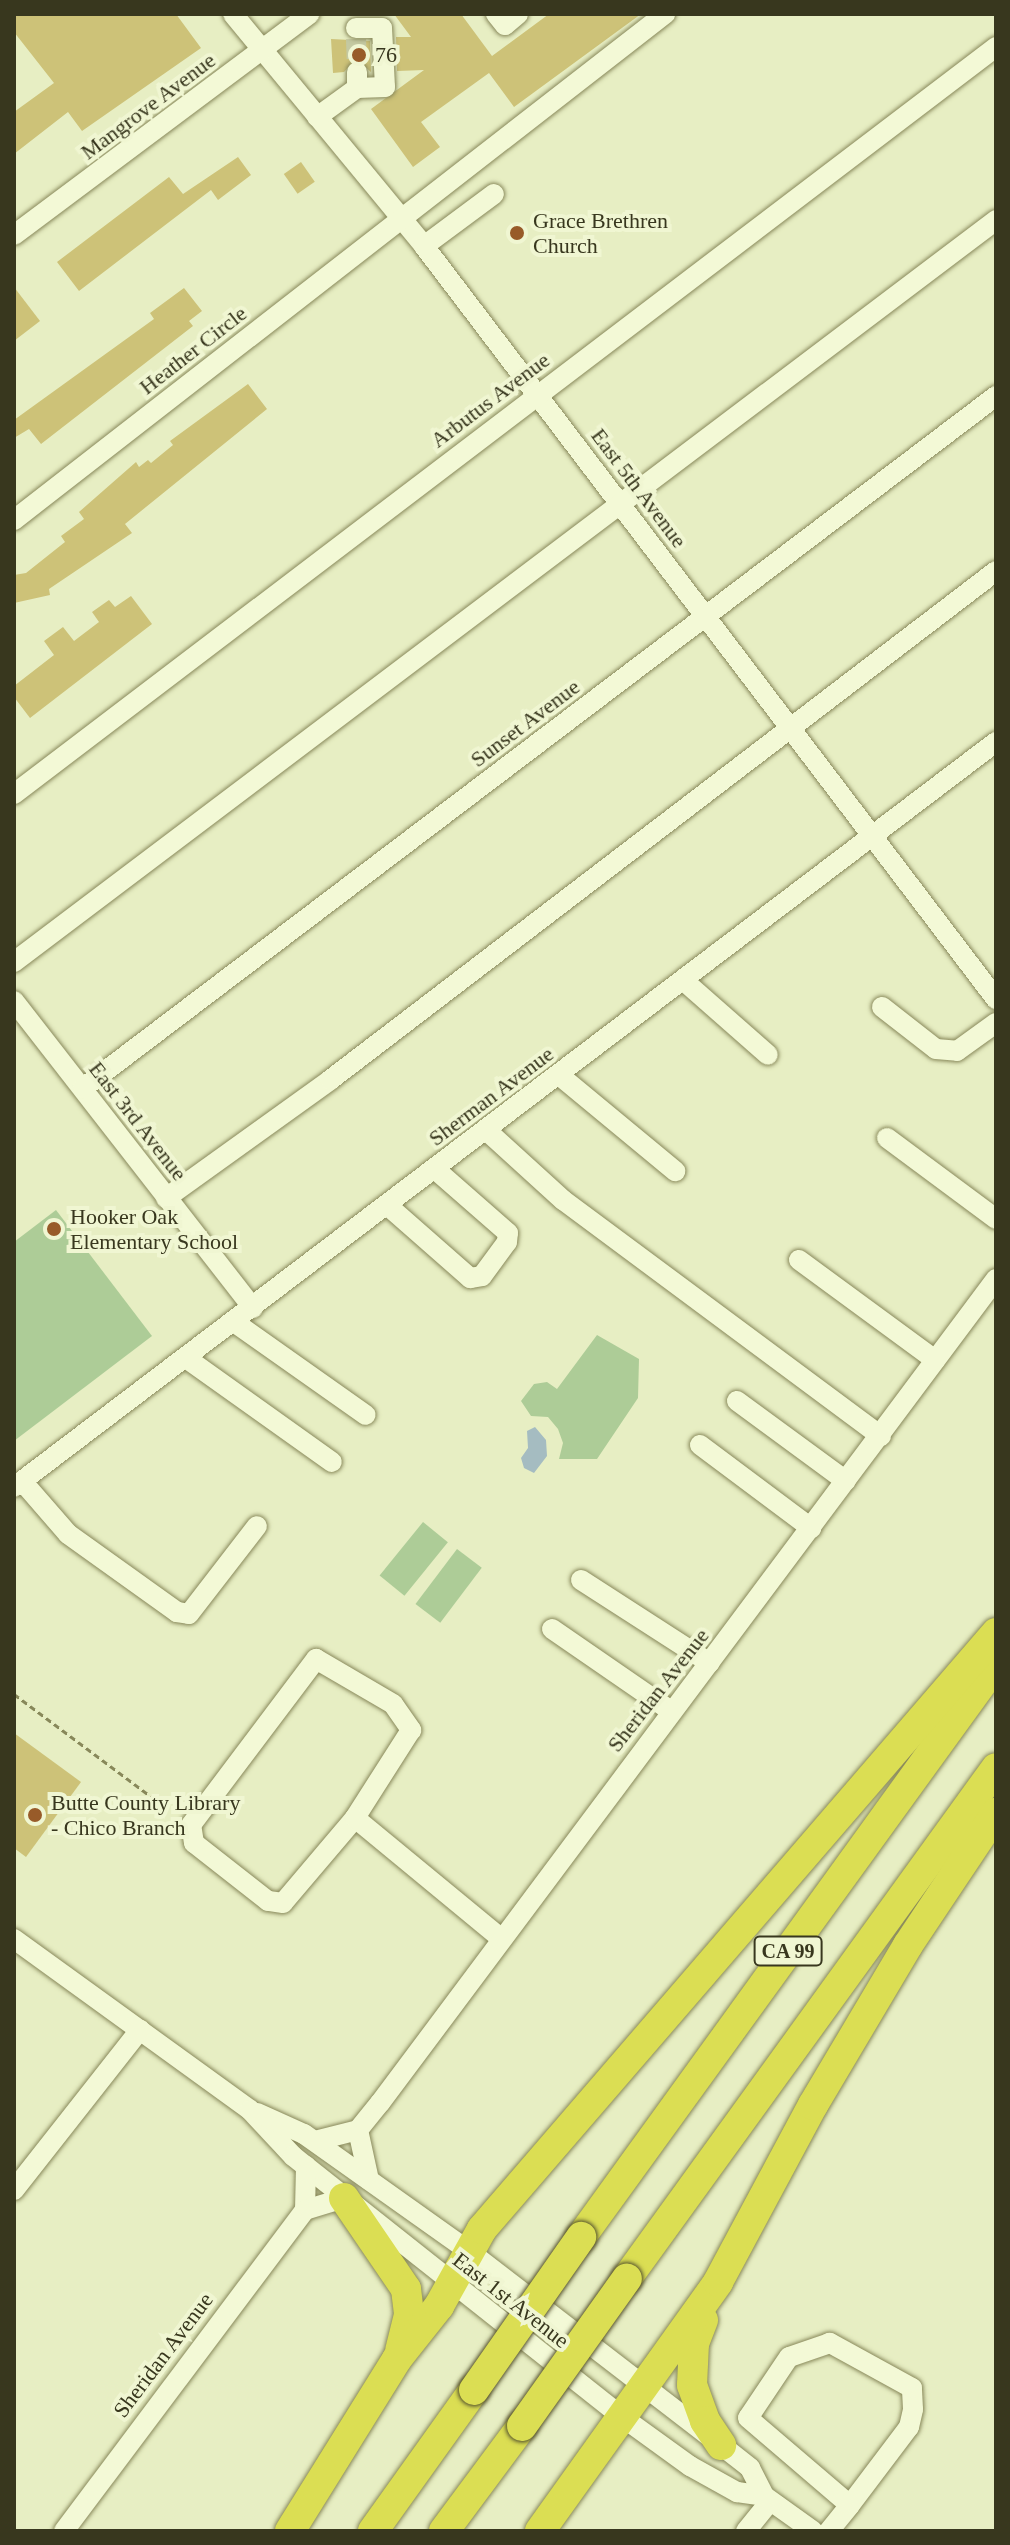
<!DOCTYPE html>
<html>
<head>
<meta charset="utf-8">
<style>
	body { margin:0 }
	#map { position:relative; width:1010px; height:2545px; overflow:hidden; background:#e7eec3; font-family:Georgia,serif }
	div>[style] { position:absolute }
	.green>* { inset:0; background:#adcc97; transform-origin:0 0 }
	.water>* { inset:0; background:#a5bcc1 }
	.building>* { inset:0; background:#cdc278; transform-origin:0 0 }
	.minor-tunnel>* { height:20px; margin-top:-10px; transform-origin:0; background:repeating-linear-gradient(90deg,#c4c9a2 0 20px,transparent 0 30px) }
	.path>* { height:3px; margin-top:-1.5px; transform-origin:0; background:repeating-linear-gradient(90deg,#88885a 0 6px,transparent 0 10px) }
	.roads { filter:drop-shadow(0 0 2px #88885a) drop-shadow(0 0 2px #88885a) }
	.minor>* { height:20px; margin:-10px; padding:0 10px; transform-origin:10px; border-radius:10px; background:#f3f9d6 }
	.highway>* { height:30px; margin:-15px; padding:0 15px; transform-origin:15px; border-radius:15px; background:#dbde53 }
	.bridges { filter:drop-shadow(0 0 2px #56532e) drop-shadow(0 0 2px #56532e) }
	.highway-bridge>* { height:30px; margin:-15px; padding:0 15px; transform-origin:15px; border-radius:15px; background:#dbde53 }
	.dots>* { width:22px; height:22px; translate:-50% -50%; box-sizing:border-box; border:4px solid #f0f6d2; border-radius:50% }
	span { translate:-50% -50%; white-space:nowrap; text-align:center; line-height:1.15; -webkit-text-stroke:8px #f0f6d2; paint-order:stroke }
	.shield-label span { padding:2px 6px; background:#f0f6d2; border:2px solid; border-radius:6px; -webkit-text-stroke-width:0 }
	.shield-label { font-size:20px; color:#38371e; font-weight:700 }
	.poi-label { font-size:22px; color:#38371e }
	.left { translate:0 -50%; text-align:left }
	.street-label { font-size:22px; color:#38371e }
	.frame { position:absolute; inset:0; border:16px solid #38371e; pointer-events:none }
</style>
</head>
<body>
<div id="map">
	<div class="green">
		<div style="clip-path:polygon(56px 1210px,152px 1336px,14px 1441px,14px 1242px)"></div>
		<div style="clip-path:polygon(597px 1335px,639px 1359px,638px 1398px,597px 1459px,559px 1459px,563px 1443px,558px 1429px,548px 1417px,531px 1416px,521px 1401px,534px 1384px,547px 1382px,557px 1389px)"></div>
		<div style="left:423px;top:1522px;width:32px;height:69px;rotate:39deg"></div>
		<div style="left:457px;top:1549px;width:31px;height:69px;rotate:37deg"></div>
	</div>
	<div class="water">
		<div style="clip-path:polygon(535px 1427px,546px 1440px,547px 1456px,534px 1473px,524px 1468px,521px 1458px,528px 1448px,527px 1431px)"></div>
	</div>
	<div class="building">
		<div style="clip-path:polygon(14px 14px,176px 14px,201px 48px,82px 131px,68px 112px,14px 154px,14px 112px,54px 83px,14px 32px)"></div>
		<div style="clip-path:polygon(394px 14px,461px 14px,492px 56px,549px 14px,641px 14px,514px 107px,489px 73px,421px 122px,440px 147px,413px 167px,371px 109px,424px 70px,397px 71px,396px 37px,411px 37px)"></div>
		<div style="clip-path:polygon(331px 39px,370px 41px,371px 72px,356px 59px,344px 72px,333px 73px)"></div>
		<div style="clip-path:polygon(238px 157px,251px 175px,218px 200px,211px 190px,79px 291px,57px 262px,169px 177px,183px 194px)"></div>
		<div style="left:301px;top:162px;width:24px;height:21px;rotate:55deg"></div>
		<div style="clip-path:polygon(14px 287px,40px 321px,14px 341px)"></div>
		<div style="clip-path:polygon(184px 288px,202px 311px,189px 321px,193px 326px,41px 444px,29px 429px,14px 438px,14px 420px,154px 319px,150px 313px)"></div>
		<div style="clip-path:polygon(248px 384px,267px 409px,125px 524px,132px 533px,49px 589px,50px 595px,14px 603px,14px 575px,26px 573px,65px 542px,61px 536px,84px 519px,79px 512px,136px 462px,139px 467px,148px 460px,151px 463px,173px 445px,170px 441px)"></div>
		<div style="clip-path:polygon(131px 596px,152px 624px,30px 718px,14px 697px,14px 686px,54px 655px,44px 641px,63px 627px,74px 641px,99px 622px,92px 612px,109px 600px,115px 607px)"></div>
		<div style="clip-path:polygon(14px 1733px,81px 1782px,26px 1857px,14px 1848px)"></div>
	</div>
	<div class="minor-tunnel">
		<div style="left:356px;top:39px;width:33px;rotate:88deg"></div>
	</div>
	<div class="path">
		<div style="left:14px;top:1694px;width:179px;rotate:36.8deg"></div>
	</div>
	<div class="roads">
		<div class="minor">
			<div style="left:233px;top:14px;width:301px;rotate:50.5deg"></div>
			<div style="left:424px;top:246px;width:946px;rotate:52.78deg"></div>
			<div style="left:496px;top:14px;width:14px;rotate:51deg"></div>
			<div style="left:505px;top:25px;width:17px;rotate:-40deg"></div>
			<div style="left:356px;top:28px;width:26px"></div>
			<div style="left:382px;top:28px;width:59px;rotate:87.1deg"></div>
			<div style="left:385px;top:87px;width:28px;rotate:178deg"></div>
			<div style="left:317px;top:117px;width:49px;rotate:-35.9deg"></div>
			<div style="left:357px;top:88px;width:16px;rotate:-90deg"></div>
			<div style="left:14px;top:235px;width:369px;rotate:-36.8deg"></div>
			<div style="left:424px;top:246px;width:87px;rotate:-36.6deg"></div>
			<div style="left:14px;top:520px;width:825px;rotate:-37.86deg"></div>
			<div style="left:14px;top:794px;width:1234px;rotate:-37.26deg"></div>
			<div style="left:14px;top:962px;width:1231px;rotate:-37.07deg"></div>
			<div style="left:683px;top:980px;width:113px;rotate:41.4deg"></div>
			<div style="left:14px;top:1001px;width:389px;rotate:52.1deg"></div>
			<div style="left:882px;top:1007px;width:68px;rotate:37.9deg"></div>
			<div style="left:936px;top:1049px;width:21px;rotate:5deg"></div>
			<div style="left:957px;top:1051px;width:48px;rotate:-35.7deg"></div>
			<div style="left:559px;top:1075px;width:151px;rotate:39.6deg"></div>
			<div style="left:83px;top:1088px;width:1146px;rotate:-37.16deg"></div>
			<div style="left:486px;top:1130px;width:104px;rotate:42.3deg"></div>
			<div style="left:563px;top:1200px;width:396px;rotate:36.6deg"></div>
			<div style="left:887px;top:1138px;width:136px;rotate:36.6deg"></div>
			<div style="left:166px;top:1198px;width:202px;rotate:-35.7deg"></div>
			<div style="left:330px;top:1080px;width:838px;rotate:-37.39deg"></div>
			<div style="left:387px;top:1205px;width:111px;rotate:41.3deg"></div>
			<div style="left:470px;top:1278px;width:12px;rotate:-9deg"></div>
			<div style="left:482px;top:1276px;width:42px;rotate:-53.7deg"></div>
			<div style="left:507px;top:1242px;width:9px;rotate:-84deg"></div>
			<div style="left:508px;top:1233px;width:97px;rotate:-138.8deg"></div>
			<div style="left:799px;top:1260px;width:169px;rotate:36.3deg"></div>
			<div style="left:234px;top:1322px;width:161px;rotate:35.2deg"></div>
			<div style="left:186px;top:1358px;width:179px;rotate:35.5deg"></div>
			<div style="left:737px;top:1401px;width:135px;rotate:36.3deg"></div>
			<div style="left:700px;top:1445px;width:139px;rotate:36.8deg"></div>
			<div style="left:22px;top:1481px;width:70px;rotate:49deg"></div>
			<div style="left:68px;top:1534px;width:134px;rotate:35.6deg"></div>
			<div style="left:177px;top:1612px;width:12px;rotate:9deg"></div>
			<div style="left:189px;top:1614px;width:111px;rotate:-52.3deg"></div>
			<div style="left:14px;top:1487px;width:1233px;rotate:-37.19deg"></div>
			<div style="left:581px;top:1580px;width:153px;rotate:32.8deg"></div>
			<div style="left:552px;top:1629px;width:145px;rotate:34.6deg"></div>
			<div style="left:355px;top:1818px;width:111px;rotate:130.3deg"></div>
			<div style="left:283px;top:1903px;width:15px;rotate:-172deg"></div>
			<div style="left:268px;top:1901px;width:94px;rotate:-141.9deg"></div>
			<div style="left:194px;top:1843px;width:18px;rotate:-99deg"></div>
			<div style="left:191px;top:1825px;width:208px;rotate:-53deg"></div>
			<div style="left:316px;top:1659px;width:89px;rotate:30.3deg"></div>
			<div style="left:393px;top:1704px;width:32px;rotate:55deg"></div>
			<div style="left:411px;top:1730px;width:104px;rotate:122.5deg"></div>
			<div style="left:355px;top:1818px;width:190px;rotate:39.5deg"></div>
			<div style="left:14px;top:1939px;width:291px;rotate:35.9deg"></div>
			<div style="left:250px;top:2110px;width:63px;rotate:46.9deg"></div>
			<div style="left:293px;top:2156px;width:424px;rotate:38.4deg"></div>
			<div style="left:625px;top:2419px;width:80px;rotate:35.9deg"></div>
			<div style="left:690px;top:2466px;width:54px;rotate:29deg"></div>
			<div style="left:737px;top:2492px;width:27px;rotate:8deg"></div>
			<div style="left:257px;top:2113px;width:51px;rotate:24.1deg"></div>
			<div style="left:304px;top:2134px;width:204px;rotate:35.4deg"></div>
			<div style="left:470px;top:2252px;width:317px;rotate:37.6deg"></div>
			<div style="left:721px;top:2445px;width:37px;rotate:38deg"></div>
			<div style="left:750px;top:2468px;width:31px;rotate:63deg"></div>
			<div style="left:764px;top:2496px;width:60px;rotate:35.5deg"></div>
			<div style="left:358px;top:2130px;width:51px;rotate:77.6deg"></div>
			<div style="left:315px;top:2141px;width:44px;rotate:-14.3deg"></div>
			<div style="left:358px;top:2130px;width:35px;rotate:-51deg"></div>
			<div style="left:380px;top:2103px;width:1029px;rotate:-53.22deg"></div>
			<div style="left:14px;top:2190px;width:204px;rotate:-51.8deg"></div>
			<div style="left:305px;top:2210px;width:44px;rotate:-88.7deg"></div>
			<div style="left:64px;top:2531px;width:401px;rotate:-53.1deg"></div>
			<div style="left:305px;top:2210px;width:41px;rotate:-17.1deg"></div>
			<div style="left:746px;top:2531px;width:38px;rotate:-51deg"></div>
			<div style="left:829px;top:2531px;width:33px;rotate:-51deg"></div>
			<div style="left:850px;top:2505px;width:98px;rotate:-52.9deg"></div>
			<div style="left:909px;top:2427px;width:18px;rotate:-77deg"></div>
			<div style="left:913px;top:2409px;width:21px;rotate:-93deg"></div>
			<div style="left:912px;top:2388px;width:94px;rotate:-151.2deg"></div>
			<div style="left:830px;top:2343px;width:43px;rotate:161.1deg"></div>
			<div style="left:789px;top:2357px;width:73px;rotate:123.9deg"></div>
			<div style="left:748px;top:2418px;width:134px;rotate:40.5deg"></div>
		</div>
		<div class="highway">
			<div style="left:344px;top:2198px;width:110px;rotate:55.7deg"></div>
			<div style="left:406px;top:2289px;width:26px;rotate:83deg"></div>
			<div style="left:409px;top:2315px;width:36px;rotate:104deg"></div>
			<div style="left:581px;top:2237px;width:707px;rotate:-54.09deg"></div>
			<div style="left:627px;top:2278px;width:629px;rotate:-54.11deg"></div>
			<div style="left:703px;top:2320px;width:25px;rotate:111deg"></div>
			<div style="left:694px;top:2343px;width:42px;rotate:92.7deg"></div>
			<div style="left:692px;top:2385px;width:38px;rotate:70deg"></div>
			<div style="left:705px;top:2421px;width:29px;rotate:56deg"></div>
			<div style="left:290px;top:2531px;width:203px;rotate:-58.1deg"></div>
			<div style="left:397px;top:2359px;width:68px;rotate:-51.6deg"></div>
			<div style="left:439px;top:2306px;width:88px;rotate:-60.8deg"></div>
			<div style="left:482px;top:2229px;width:787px;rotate:-49.22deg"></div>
			<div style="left:373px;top:2531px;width:173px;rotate:-54.4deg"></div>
			<div style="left:444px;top:2531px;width:131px;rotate:-53.4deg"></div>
			<div style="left:540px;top:2531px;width:306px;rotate:-54.4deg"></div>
			<div style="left:718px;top:2282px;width:201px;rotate:-61.8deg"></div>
			<div style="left:813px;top:2105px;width:186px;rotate:-59.3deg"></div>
			<div style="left:908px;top:1945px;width:159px;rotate:-56.3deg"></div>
		</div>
	</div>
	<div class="bridges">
		<div class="highway-bridge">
			<div style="left:474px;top:2390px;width:187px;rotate:-55deg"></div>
			<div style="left:522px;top:2426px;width:181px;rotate:-54.6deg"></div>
		</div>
	</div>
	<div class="dots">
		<div style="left:359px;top:55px;background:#985b29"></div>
		<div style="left:517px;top:233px;background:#985b29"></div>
		<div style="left:54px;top:1229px;background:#985b29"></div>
		<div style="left:35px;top:1815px;background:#985b29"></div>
	</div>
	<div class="shield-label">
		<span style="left:788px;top:1951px">CA 99</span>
	</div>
	<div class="poi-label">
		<span class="left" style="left:375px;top:55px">76</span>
		<span class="left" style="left:533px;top:233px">Grace Brethren<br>Church</span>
		<span class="left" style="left:70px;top:1229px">Hooker Oak<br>Elementary School</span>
		<span class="left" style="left:51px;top:1815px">Butte County Library<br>- Chico Branch</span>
	</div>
	<div class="street-label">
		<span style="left:148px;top:106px;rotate:-37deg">Mangrove Avenue</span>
		<span style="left:193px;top:350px;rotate:-38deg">Heather Circle</span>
		<span style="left:490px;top:400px;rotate:-37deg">Arbutus Avenue</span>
		<span style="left:639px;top:488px;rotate:53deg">East 5th Avenue</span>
		<span style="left:525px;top:723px;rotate:-37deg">Sunset Avenue</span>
		<span style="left:491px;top:1096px;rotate:-37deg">Sherman Avenue</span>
		<span style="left:138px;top:1121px;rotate:52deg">East 3rd Avenue</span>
		<span style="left:658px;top:1690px;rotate:-52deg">Sheridan Avenue</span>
		<span style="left:511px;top:2300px;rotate:38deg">East 1st Avenue</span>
		<span style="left:163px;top:2355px;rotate:-53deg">Sheridan Avenue</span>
	</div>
	<div class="frame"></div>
</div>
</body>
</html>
